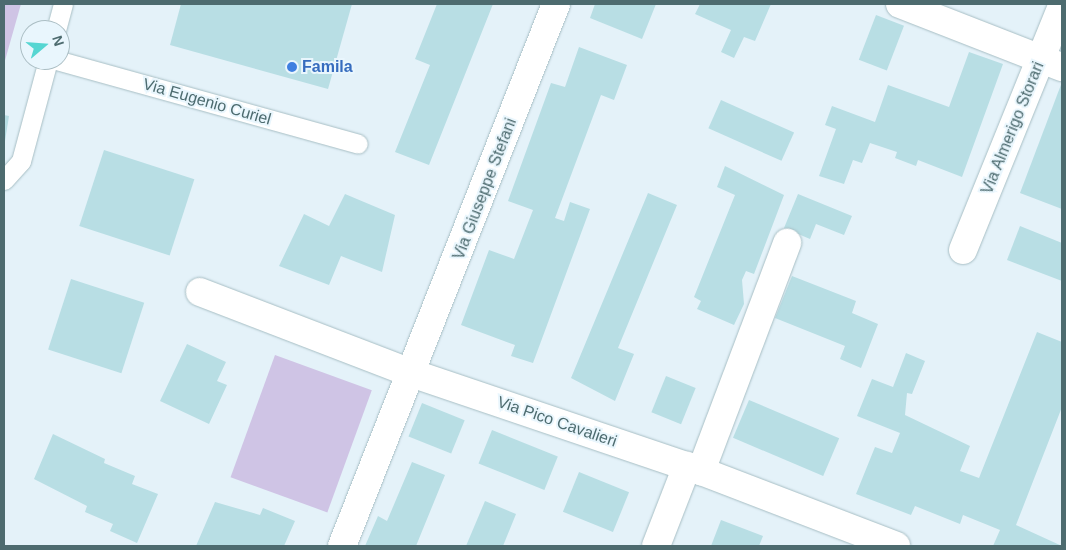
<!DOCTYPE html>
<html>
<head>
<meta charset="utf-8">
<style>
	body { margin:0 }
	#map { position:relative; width:1066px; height:550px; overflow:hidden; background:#e4f2f9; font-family:Helvetica,sans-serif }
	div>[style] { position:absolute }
	.green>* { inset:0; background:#cfc4e5; transform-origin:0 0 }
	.building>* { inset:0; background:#b8dee4; transform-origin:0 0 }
	.roads { filter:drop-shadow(0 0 1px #a7bec4) drop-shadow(0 0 1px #a7bec4) }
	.service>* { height:19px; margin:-9.5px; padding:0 9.5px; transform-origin:9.5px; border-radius:9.5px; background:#fff }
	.minor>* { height:28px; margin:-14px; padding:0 14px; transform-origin:14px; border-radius:14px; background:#fff }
	.dots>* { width:14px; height:14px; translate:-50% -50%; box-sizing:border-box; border:2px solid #e9f6fd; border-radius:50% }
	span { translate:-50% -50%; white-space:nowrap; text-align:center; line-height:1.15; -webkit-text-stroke:4px #e9f6fd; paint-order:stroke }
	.shop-label { font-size:16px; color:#366cbe; font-weight:700 }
	.left { translate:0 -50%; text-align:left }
	.street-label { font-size:16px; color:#4d6b6f }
	.frame { position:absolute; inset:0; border:5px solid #4d6b6f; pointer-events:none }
	.north { position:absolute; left:20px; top:20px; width:50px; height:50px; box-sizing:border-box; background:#e9f6fd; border:1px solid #abbec4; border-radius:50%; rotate:72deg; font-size:14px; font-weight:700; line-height:20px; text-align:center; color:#4d6b6f }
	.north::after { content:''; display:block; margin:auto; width:18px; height:22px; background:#56d6d2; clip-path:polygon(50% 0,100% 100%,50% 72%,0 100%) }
</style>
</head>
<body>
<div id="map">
	<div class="green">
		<div style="clip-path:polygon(4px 4px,21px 4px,4px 64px)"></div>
		<div style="left:275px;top:355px;width:103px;height:130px;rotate:20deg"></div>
	</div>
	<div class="building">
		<div style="clip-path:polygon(181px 4px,352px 4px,328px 89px,170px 45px)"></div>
		<div style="clip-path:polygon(437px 4px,493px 4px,429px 165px,395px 152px,430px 65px,415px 59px)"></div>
		<div style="clip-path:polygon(595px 4px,656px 4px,642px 39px,590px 18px)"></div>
		<div style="clip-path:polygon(700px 4px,771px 4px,755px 41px,744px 37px,734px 58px,721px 52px,731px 30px,695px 14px)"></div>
		<div style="left:876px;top:15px;width:30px;height:48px;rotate:21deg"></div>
		<div style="clip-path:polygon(579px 47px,627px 65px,614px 100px,601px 95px,555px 218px,564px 221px,570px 202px,590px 209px,533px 363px,511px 356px,515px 345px,461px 325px,489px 250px,514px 259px,533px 210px,508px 201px,551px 83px,565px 87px)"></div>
		<div style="clip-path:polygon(969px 52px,1003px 64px,962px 177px,918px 160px,916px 166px,895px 158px,897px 152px,870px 143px,862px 163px,853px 160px,844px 184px,819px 176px,836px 129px,825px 125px,832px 106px,875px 122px,888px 85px,949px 107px)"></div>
		<div style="clip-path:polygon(1062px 82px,1062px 209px,1020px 193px)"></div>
		<div style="left:721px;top:100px;width:80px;height:31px;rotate:24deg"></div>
		<div style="clip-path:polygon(4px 115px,9px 116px,5px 141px,4px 141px)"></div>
		<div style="left:104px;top:150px;width:95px;height:80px;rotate:18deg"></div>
		<div style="clip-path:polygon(725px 166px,784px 195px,754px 274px,746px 271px,742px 280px,744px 304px,734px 325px,697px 309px,701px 301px,694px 297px,735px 195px,717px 187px)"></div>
		<div style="clip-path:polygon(648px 193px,677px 205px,618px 348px,634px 354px,615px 401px,571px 378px)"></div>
		<div style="clip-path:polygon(345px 194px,395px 215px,382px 272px,341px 256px,329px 285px,279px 266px,304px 214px,329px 226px)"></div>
		<div style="clip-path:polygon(798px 194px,852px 216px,844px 235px,816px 224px,810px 239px,784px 228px)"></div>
		<div style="clip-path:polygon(1020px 226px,1062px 243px,1062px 281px,1007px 260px)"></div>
		<div style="clip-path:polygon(792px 276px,856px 301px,852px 313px,878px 324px,861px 368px,840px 359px,845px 346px,775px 318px)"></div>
		<div style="left:71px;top:279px;width:77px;height:74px;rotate:18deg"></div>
		<div style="clip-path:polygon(1037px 332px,1062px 342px,1062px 407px,1016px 525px,1062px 546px,993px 546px,1000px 530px,963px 515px,960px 524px,915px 506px,911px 515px,856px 494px,875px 447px,892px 453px,900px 433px,857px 416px,872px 379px,893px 387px,906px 353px,925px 361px,912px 394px,907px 393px,905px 415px,970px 446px,960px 471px,979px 478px)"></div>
		<div style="clip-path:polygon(187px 344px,226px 362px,217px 381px,227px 385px,209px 424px,160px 401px)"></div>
		<div style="left:666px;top:376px;width:32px;height:39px;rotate:22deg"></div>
		<div style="left:749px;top:400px;width:98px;height:41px;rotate:23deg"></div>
		<div style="left:422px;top:403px;width:46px;height:36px;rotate:22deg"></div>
		<div style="left:492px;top:430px;width:71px;height:36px;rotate:22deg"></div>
		<div style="clip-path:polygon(53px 434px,105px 459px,104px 463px,135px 476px,132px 484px,158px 494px,137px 543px,110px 531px,113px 524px,85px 512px,87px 506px,34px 479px)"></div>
		<div style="clip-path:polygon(412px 462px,445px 475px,416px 546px,365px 546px,378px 516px,387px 521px)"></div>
		<div style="left:579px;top:472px;width:54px;height:43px;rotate:22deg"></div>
		<div style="clip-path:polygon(485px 501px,516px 514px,503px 546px,466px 546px)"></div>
		<div style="clip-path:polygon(215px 502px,260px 515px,263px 508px,295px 521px,284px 546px,196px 546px)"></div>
		<div style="clip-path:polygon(721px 520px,763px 536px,759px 546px,711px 546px)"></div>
	</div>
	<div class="roads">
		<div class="service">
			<div style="left:56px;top:30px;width:27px;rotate:-75deg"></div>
			<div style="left:56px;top:60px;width:313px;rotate:15.5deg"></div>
			<div style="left:4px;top:180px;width:25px;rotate:-48deg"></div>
			<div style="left:21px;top:161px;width:105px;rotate:-75deg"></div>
		</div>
		<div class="minor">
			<div style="left:900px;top:4px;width:174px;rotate:21.3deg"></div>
			<div style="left:963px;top:250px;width:263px;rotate:-67.9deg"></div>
			<div style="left:200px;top:292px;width:229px;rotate:21deg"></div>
			<div style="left:414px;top:374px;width:303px;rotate:18.7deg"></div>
			<div style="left:701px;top:471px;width:209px;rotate:21deg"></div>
			<div style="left:701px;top:471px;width:244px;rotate:-69.3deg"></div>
			<div style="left:342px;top:546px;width:583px;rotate:-68.45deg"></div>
			<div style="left:656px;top:546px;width:86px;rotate:-68.8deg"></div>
		</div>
	</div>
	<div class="dots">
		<div style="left:292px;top:67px;background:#3f7fe0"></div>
	</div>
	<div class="shop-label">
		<span class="left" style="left:302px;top:67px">Famila</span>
	</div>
	<div class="street-label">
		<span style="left:207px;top:102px;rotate:16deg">Via Eugenio Curiel</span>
		<span style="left:1013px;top:128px;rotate:-68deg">Via Almerigo Storari</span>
		<span style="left:485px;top:189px;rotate:-69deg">Via Giuseppe Stefani</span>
		<span style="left:557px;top:422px;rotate:19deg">Via Pico Cavalieri</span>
	</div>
	<div class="frame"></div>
	<div class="north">N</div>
</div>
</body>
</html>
